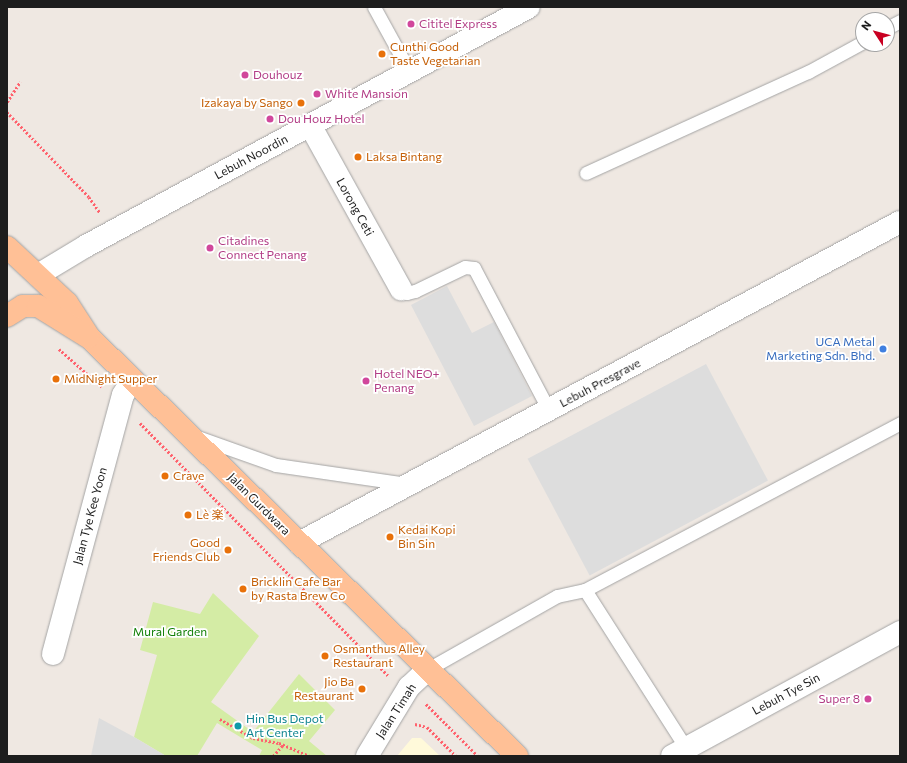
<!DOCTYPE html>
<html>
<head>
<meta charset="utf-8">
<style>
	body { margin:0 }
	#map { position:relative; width:907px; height:763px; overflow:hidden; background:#efe8e2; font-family:Commissioner,"Noto Sans SC",sans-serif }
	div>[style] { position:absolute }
	.education>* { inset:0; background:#fff9da }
	.grass>* { inset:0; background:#d4eca5 }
	.parking>* { inset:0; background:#ddd; transform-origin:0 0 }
	.path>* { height:2.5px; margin-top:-1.25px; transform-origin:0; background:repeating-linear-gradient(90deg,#ff626d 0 2px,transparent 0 4px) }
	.roads { filter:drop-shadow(0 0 1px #a4a4a4) drop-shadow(0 0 1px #a4a4a4) }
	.lane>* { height:13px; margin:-6.5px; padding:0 6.5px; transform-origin:6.5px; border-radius:6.5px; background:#fff }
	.street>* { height:22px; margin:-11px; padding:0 11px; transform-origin:11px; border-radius:11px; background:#fff }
	.primary>* { height:22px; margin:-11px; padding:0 11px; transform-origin:11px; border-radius:11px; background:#ffc096 }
	.dots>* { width:11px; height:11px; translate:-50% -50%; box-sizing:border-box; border:2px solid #fff; border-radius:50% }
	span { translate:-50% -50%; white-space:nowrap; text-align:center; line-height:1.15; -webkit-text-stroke:3.5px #fff; paint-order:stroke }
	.hotel-label { font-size:12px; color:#b23c85 }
	.left { translate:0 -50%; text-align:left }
	.right { translate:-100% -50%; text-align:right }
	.food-label { font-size:12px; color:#c56008 }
	.street-label { font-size:12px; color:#1d1d1d }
	.shop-label { font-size:12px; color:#366cbe }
	.park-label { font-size:12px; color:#117f06 }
	.culture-label { font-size:12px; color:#0d838f }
	.frame { position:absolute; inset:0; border:8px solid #1d1d1d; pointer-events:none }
	.north { position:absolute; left:855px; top:12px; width:40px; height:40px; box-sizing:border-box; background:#fff; border:1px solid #a5a5a5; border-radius:50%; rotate:306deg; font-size:11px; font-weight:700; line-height:16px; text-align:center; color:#1d1d1d }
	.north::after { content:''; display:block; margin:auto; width:14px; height:18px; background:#c90022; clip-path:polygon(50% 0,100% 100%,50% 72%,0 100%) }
</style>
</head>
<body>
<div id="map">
	<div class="education">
		<div style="clip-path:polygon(412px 738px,421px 738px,440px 756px,397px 756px)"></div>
	</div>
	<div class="grass">
		<div style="clip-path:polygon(213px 593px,259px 636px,211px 702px,253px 732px,299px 674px,335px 710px,309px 741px,327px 756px,259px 756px,262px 750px,217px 723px,197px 756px,166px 756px,134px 737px,157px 655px,140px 650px,153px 602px,200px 614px)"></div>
	</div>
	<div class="parking">
		<div style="clip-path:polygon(447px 286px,472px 333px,494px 322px,532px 396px,474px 426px,411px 305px)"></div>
		<div style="left:706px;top:364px;width:132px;height:202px;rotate:62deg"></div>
		<div style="clip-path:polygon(99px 718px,134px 737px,166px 756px,91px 756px)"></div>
	</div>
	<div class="path">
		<div style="left:7px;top:102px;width:24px;rotate:-57deg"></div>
		<div style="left:7px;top:112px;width:118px;rotate:46deg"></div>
		<div style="left:89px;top:197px;width:19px;rotate:55deg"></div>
		<div style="left:59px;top:349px;width:57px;rotate:41.5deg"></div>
		<div style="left:140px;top:423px;width:355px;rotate:45.5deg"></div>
		<div style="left:426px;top:704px;width:74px;rotate:45deg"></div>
		<div style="left:220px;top:719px;width:38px;rotate:30deg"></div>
		<div style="left:253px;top:738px;width:26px;rotate:11deg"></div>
		<div style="left:279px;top:743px;width:33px;rotate:23deg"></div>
		<div style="left:415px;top:724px;width:12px;rotate:14deg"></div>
		<div style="left:427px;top:727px;width:41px;rotate:45deg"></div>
		<div style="left:273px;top:756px;width:15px;rotate:-48deg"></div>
	</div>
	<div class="roads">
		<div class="lane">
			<div style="left:374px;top:7px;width:73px;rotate:61.3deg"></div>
			<div style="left:887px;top:28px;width:15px;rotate:-28deg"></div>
			<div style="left:586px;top:173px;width:244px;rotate:-24.5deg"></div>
			<div style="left:808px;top:72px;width:63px;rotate:-28.6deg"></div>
			<div style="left:401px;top:289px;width:7px;rotate:34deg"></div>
			<div style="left:407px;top:293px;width:8px;rotate:-14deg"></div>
			<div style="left:415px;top:291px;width:55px;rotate:-25.6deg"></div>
			<div style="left:465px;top:267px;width:9px;rotate:6deg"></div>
			<div style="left:474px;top:268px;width:161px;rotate:62.2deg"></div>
			<div style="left:197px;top:437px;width:84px;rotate:19.5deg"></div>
			<div style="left:276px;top:465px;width:132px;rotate:8.3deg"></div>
			<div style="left:585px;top:590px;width:188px;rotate:57.4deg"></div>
			<div style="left:428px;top:669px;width:148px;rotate:-29.5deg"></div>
			<div style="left:557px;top:596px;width:29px;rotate:-12deg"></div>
			<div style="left:585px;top:590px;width:357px;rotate:-27.9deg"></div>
		</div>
		<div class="street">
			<div style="left:310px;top:125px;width:188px;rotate:61deg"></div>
			<div style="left:38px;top:275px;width:56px;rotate:-31.1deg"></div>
			<div style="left:86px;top:246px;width:503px;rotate:-28.35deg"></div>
			<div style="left:299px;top:543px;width:681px;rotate:-28.11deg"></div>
			<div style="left:53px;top:654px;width:268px;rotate:-74.9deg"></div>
			<div style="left:123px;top:395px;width:17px;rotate:-59deg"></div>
			<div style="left:367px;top:756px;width:81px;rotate:-58.7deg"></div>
			<div style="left:409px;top:687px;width:26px;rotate:-43deg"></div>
			<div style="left:672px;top:756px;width:260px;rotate:-28.5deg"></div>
		</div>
		<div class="primary">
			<div style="left:7px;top:247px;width:82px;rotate:43deg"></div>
			<div style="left:67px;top:303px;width:40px;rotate:57.1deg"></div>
			<div style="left:89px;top:337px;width:599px;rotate:44.39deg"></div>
			<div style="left:7px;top:316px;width:19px;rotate:-32deg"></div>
			<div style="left:23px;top:306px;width:15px"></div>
			<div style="left:38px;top:306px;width:59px;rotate:31.8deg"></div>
		</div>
	</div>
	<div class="dots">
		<div style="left:411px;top:24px;background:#d1479c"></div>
		<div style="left:382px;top:54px;background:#e8710a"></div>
		<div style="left:245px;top:75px;background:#d1479c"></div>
		<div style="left:317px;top:94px;background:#d1479c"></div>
		<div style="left:301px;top:103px;background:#e8710a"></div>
		<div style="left:270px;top:119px;background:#d1479c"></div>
		<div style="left:358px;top:157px;background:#e8710a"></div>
		<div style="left:210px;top:248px;background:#d1479c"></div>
		<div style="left:883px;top:349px;background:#3f7fe0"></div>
		<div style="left:56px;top:379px;background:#e8710a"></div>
		<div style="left:366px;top:381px;background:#d1479c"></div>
		<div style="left:165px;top:476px;background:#e8710a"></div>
		<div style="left:188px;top:515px;background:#e8710a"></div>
		<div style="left:390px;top:537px;background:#e8710a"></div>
		<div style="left:228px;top:550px;background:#e8710a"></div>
		<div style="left:243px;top:589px;background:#e8710a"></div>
		<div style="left:325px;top:656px;background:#e8710a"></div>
		<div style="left:362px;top:689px;background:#e8710a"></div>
		<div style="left:868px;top:699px;background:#d1479c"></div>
		<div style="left:238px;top:726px;background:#0f9aa8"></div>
	</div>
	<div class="hotel-label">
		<span class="left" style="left:419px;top:24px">Cititel Express</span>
		<span class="left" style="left:253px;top:75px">Douhouz</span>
		<span class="left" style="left:325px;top:94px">White Mansion</span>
		<span class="left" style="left:278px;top:119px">Dou Houz Hotel</span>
		<span class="left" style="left:218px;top:248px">Citadines<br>Connect Penang</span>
		<span class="left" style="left:374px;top:381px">Hotel NEO+<br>Penang</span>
		<span class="right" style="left:860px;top:699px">Super 8</span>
	</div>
	<div class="food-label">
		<span class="left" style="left:390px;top:54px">Cunthi Good<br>Taste Vegetarian</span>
		<span class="right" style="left:293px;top:103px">Izakaya by Sango</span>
		<span class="left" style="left:366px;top:157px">Laksa Bintang</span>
		<span class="left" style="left:64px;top:379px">MidNight Supper</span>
		<span class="left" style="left:173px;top:476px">Crave</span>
		<span class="left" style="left:196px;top:515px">Lè 楽</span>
		<span class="left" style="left:398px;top:537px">Kedai Kopi<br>Bin Sin</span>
		<span class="right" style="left:220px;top:550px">Good<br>Friends Club</span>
		<span class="left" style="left:251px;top:589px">Bricklin Cafe Bar<br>by Rasta Brew Co</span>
		<span class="left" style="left:333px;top:656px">Osmanthus Alley<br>Restaurant</span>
		<span class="right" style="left:354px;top:689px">Jio Ba<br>Restaurant</span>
	</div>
	<div class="street-label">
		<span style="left:251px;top:157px;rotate:-28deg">Lebuh Noordin</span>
		<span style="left:355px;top:207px;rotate:61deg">Lorong Ceti</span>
		<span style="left:600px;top:383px;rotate:-28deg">Lebuh Presgrave</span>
		<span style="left:259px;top:504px;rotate:45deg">Jalan Gurdwara</span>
		<span style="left:90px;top:516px;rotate:-75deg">Jalan Tye Kee Yoon</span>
		<span style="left:786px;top:694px;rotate:-28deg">Lebuh Tye Sin</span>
		<span style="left:396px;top:711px;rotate:-57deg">Jalan Timah</span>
	</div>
	<div class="shop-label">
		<span class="right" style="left:875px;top:349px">UCA Metal<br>Marketing Sdn. Bhd.</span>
	</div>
	<div class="park-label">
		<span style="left:170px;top:632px">Mural Garden</span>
	</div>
	<div class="culture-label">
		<span class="left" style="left:246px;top:726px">Hin Bus Depot<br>Art Center</span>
	</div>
	<div class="frame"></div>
	<div class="north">N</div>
</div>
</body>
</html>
